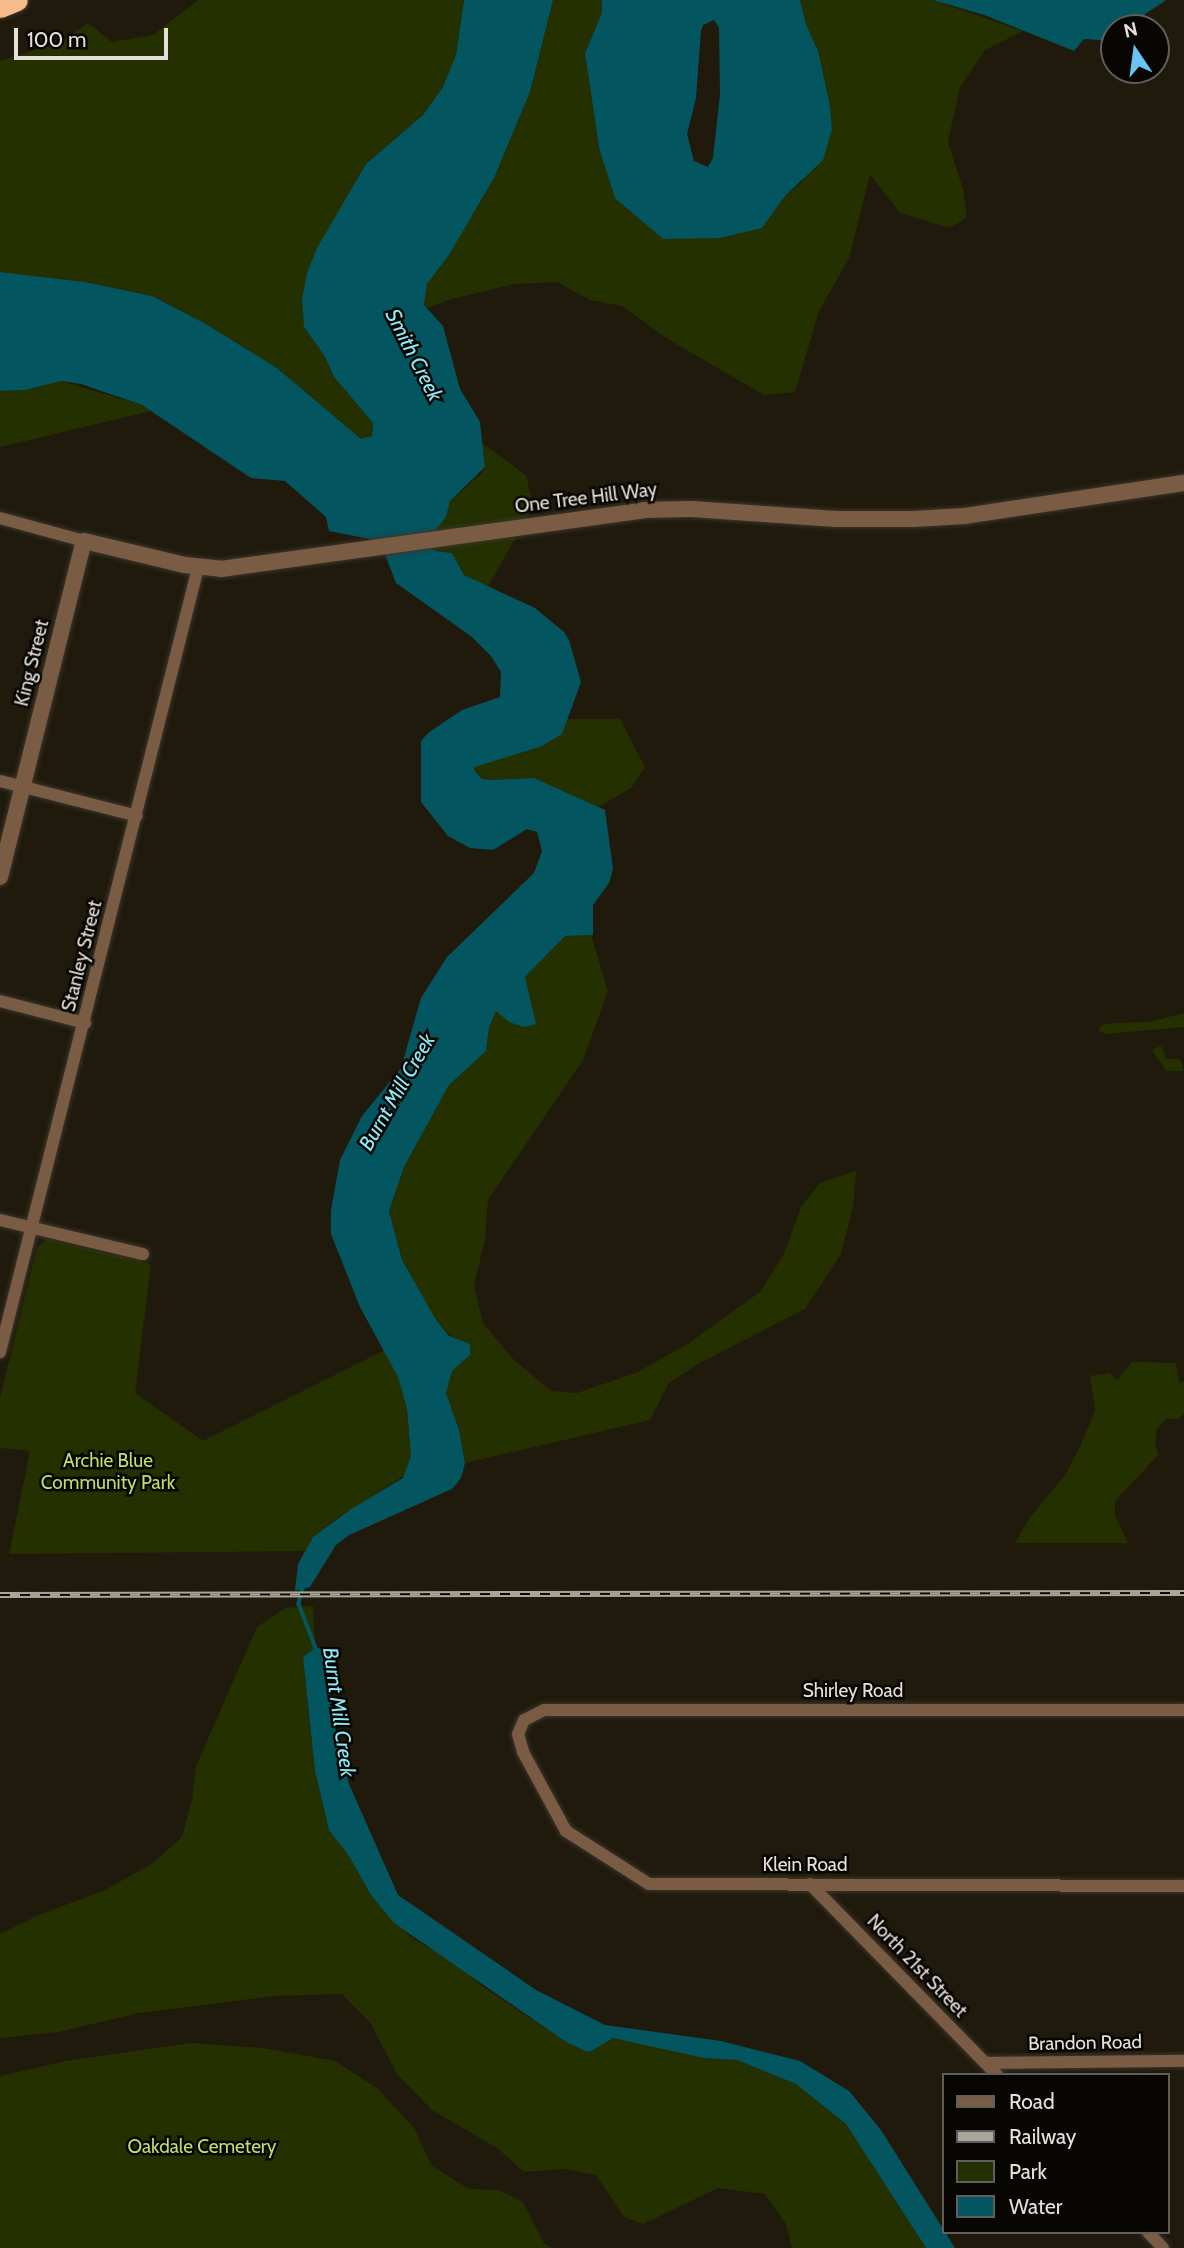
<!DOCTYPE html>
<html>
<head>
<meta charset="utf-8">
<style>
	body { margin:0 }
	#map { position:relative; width:1184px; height:2248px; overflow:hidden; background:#201a0d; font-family:Cabin,sans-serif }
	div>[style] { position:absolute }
	.green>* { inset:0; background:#243000 }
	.water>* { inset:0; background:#035560 }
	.stream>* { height:3.5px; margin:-1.75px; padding:0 1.75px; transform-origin:1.75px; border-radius:1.75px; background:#035560 }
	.roads { filter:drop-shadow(0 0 2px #3c362a) drop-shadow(0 0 2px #3c362a) }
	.minor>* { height:12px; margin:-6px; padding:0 6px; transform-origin:6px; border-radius:6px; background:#7a5c45 }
	.tertiary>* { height:16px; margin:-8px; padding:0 8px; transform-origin:8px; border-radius:8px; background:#7a5c45 }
	.motorway>* { height:21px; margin:-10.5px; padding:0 10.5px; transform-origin:10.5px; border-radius:10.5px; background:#f8bc8c }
	.rail>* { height:6px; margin-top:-3px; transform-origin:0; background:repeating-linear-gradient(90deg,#080603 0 10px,#a9a59b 0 20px); box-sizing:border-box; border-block:2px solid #a9a59b }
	span { translate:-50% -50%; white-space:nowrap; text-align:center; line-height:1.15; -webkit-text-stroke:5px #080603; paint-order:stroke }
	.street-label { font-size:19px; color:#e5e1d9 }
	.park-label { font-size:19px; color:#bddf6c }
	.water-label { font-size:21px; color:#8fe8f7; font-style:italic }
	.legend { position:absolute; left:942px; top:2073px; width:228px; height:161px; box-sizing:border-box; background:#080603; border:2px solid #605e59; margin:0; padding:9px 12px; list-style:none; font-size:21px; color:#e5e1d9 }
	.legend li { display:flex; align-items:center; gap:14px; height:35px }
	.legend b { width:35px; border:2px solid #605e59 }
	.north { position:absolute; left:1100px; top:14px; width:70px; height:70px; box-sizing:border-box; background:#080603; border:2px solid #605e59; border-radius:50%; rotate:347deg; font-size:19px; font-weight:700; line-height:28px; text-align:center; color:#e5e1d9 }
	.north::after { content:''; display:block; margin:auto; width:24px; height:32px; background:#6bc3f2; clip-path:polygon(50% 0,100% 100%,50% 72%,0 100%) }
	.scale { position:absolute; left:14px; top:28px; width:154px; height:32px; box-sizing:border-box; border:4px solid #e5e1d9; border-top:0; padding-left:9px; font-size:21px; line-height:24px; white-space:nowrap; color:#e5e1d9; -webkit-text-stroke:5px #080603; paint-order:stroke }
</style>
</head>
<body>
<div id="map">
	<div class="green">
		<div style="clip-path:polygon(198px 0,464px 0,456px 55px,443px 87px,423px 115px,366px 164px,304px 327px,324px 355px,334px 377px,373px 423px,372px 436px,361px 439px,277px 368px,206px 324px,152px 296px,85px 282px,0 272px,0 61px,60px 42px,88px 23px,112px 42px,153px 35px)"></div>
		<div style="clip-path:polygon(553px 0,602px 0,602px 13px,585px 53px,599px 148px,762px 228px,785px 196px,802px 182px,818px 51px,806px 24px,800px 0,933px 0,1023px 31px,985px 50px,960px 87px,948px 142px,963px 189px,967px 217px,950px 228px,900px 213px,870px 174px,849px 258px,819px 311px,795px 392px,764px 395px,666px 338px,622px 306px,590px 300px,557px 282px,514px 284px,448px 300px,427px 308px,424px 305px,427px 284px,449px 255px,494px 178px,530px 92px)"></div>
		<div style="clip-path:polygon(61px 381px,142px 405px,151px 411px,0 447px,0 391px,26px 390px)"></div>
		<div style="clip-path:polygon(482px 443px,526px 475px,533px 507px,487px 588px,464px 575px,451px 553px,437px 551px,426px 543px,446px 517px,450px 501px,482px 473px,485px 467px)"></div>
		<div style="clip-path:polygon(566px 719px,620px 719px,645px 767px,631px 788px,598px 807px,534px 778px,491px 780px,482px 779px,474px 770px,475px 767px,562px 734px)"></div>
		<div style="clip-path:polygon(591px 935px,608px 991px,583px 1060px,488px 1200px,485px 1240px,474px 1285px,483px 1323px,513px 1359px,551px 1391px,577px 1393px,636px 1373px,689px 1343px,760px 1292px,784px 1254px,801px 1207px,820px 1183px,856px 1171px,853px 1207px,841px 1254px,805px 1309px,696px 1365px,669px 1383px,650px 1420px,465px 1463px,459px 1430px,446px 1393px,452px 1371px,470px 1355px,436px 1321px,402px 1260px,389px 1211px,404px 1167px,449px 1085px,486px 1051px,489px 1027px,496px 1010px,509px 1022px,525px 977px,565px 936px)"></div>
		<div style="clip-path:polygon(1184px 1013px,1184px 1027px,1105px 1034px,1098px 1030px,1102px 1025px,1112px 1023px,1149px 1022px)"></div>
		<div style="clip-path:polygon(1161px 1046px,1167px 1059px,1180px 1059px,1184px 1071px,1166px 1071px,1152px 1050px)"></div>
		<div style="clip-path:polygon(47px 1239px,151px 1264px,135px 1393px,203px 1441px,385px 1350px,398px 1377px,407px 1409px,411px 1456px,407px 1474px,336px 1519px,313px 1537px,305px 1551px,9px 1554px,30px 1451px,0 1448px,0 1398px,37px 1247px)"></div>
		<div style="clip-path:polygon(1132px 1362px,1176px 1363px,1179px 1383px,1184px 1381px,1184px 1413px,1178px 1419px,1166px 1419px,1157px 1429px,1155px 1445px,1159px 1454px,1115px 1501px,1115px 1515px,1128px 1543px,1015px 1543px,1028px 1520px,1065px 1475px,1080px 1447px,1095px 1411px,1090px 1376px,1109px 1373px,1117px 1380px)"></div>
		<div style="clip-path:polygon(313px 1606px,315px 1648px,303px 1657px,315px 1771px,329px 1830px,349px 1856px,371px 1895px,412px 1938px,455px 1963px,482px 1986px,566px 2042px,585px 2051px,590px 2052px,613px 2037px,704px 2058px,737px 2060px,796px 2084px,846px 2124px,926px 2248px,792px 2248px,786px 2224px,765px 2194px,718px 2188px,643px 2224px,624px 2217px,596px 2175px,564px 2169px,524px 2172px,497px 2148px,432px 2110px,397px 2074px,370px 2022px,342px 1994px,273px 1996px,139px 2013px,58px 2032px,0 2038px,0 1934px,39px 1915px,105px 1890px,153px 1863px,182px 1837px,192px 1800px,196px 1766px,257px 1627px,285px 1608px)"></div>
		<div style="clip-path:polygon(192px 2043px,263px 2048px,335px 2061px,377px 2088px,414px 2128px,432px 2166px,469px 2189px,498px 2190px,522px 2201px,544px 2243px,552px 2248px,0 2248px,0 2076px,66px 2061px)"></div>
	</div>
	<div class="water">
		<div style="clip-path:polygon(464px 0,553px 0,530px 92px,494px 178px,449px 255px,427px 284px,424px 305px,443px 326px,460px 389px,480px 422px,485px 467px,450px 501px,446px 517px,426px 543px,436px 551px,452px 553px,464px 575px,535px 608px,564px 632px,569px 640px,581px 682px,562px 734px,542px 746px,475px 767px,474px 770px,482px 779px,491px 780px,534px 778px,605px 810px,613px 869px,609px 883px,593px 905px,593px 935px,565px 936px,525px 977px,536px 1024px,524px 1027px,509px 1022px,496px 1011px,489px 1027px,486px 1051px,449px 1085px,404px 1167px,389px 1211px,402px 1260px,436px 1320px,449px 1336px,470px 1344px,470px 1355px,452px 1371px,446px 1393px,459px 1430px,465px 1463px,461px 1478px,452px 1489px,349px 1535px,336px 1545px,310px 1587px,295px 1591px,298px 1564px,313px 1537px,351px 1509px,403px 1478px,411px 1456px,407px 1409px,398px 1377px,360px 1307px,331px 1234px,331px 1210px,340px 1160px,362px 1116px,401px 1068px,421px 998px,447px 957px,534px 873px,542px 851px,537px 832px,527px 829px,493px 850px,470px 848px,448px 836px,421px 802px,421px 741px,428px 733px,462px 710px,500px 697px,501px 672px,491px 656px,472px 637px,396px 583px,380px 541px,329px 531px,326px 517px,285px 481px,251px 478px,142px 405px,81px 384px,61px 381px,26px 390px,0 391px,0 272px,85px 282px,152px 296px,206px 324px,277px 368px,361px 439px,372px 436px,373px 423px,334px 377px,324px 355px,304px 327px,302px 299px,307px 273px,317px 248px,366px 164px,423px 115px,443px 87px,456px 55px)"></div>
		<div style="clip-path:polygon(evenodd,602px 0,800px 0,806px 24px,818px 51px,830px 106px,832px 129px,823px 160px,785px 196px,762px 228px,719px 238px,663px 239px,615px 198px,599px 148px,585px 53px,602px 13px,602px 0,714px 20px,719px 28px,720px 94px,713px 158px,708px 167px,694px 161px,687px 134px,696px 98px,701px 31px,703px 25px,714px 20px)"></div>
		<div style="clip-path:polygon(933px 0,1166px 0,1125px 28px,1114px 28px,1114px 41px,1084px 39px,1074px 51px,984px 15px)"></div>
		<div style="clip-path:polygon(315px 1648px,327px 1649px,333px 1719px,349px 1784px,398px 1895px,536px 1990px,605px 2025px,721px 2041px,800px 2061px,849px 2091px,881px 2130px,955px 2248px,926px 2248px,846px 2124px,796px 2084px,737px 2060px,704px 2058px,613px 2038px,590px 2052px,585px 2051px,566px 2042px,394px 1923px,371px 1895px,349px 1856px,329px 1830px,315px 1771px,303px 1657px)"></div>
	</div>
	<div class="stream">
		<div style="left:304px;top:1585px;width:20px;rotate:105deg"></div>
		<div style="left:299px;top:1604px;width:50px;rotate:69deg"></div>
	</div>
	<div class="roads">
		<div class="minor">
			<div style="left:0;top:518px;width:87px;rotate:15.3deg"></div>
			<div style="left:0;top:781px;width:141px;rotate:14.3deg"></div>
			<div style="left:0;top:1001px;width:88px;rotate:14.5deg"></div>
			<div style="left:0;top:1220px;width:147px;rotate:13.4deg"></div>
			<div style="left:0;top:1352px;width:809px;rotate:-75.83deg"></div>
			<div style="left:1184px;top:1710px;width:640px;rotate:180deg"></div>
			<div style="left:544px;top:1710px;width:22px;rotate:153deg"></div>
			<div style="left:524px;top:1720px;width:15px;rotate:113deg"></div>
			<div style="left:518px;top:1734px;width:19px;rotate:74deg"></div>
			<div style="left:523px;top:1752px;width:90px;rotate:61.4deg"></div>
			<div style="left:566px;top:1831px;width:98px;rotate:32.6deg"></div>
			<div style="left:649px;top:1884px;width:535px;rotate:0.21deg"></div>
			<div style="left:810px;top:1884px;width:267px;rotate:45.6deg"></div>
			<div style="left:986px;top:2063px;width:198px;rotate:-0.6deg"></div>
			<div style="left:1148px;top:2232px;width:22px;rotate:47deg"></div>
		</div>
		<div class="tertiary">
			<div style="left:0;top:877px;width:346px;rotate:-76deg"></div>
			<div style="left:84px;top:541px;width:104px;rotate:13.4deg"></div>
			<div style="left:185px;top:565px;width:36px;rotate:6deg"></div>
			<div style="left:221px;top:569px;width:427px;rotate:-7.9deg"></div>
			<div style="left:644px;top:510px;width:48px;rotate:-1.2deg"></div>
			<div style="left:692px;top:509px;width:144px;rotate:4deg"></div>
			<div style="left:836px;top:519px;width:77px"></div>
			<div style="left:913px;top:519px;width:52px;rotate:-3.3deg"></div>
			<div style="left:965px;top:516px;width:221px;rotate:-8.6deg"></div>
		</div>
		<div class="motorway">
			<div style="left:0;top:7px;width:18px;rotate:-22deg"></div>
		</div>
	</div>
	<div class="rail">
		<div style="left:0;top:1595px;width:1184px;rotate:-0.1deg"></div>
	</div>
	<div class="street-label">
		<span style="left:586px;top:498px;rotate:-7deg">One Tree Hill Way</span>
		<span style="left:32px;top:663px;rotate:-76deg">King Street</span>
		<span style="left:82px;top:956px;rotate:-76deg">Stanley Street</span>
		<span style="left:853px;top:1691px">Shirley Road</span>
		<span style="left:805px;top:1865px">Klein Road</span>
		<span style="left:917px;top:1966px;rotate:46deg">North 21st Street</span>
		<span style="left:1085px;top:2043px;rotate:-1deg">Brandon Road</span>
	</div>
	<div class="park-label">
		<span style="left:108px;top:1472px">Archie Blue<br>Community Park</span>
		<span style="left:202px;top:2147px">Oakdale Cemetery</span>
	</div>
	<div class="water-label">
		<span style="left:414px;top:355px;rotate:63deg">Smith Creek</span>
		<span style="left:397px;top:1092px;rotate:-60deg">Burnt Mill Creek</span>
		<span style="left:339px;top:1712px;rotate:82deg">Burnt Mill Creek</span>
	</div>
	<ul class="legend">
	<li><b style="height:9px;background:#7a5c45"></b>Road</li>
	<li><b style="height:9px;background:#a9a59b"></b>Railway</li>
	<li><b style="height:19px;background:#243000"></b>Park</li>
	<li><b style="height:19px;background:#035560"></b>Water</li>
	</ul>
	<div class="north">N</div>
	<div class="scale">100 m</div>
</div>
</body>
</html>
